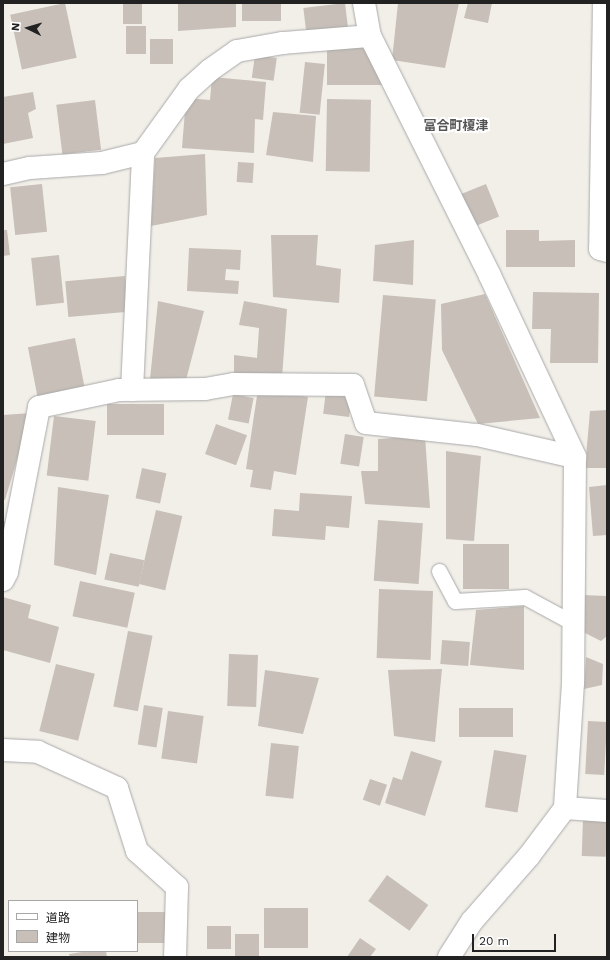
<!DOCTYPE html>
<html>
<head>
<meta charset="utf-8">
<style>
	body { margin:0 }
	#map { position:relative; width:610px; height:960px; overflow:hidden; background:#f2efe9; font-family:"Work Sans","Noto Sans JP",sans-serif }
	div>[style] { position:absolute }
	.building>* { inset:0; background:#c7bfb8; transform-origin:0 0 }
	.roads { filter:drop-shadow(0 0 1px #a9a9a9) drop-shadow(0 0 1px #a9a9a9) }
	.lane>* { height:15px; margin:-7.5px; padding:0 7.5px; transform-origin:7.5px; border-radius:7.5px; background:#fff }
	.street>* { height:22px; margin:-11px; padding:0 11px; transform-origin:11px; border-radius:11px; background:#fff }
	span { translate:-50% -50%; white-space:nowrap; text-align:center; line-height:1.15; -webkit-text-stroke:4px #fff; paint-order:stroke }
	.quarter-label { font-size:13px; color:#555; font-weight:700 }
	.frame { position:absolute; inset:0; border:4px solid #222; pointer-events:none }
	.legend { position:absolute; left:8px; top:900px; width:130px; height:52px; box-sizing:border-box; background:#fff; border:1px solid #a7a7a7; margin:0; padding:5px 7px; list-style:none; font-size:12px; color:#222 }
	.legend li { display:flex; align-items:center; gap:8px; height:20px }
	.legend b { width:20px; border:1px solid #a7a7a7 }
	.north { position:absolute; left:8px; top:8px; width:40px; height:40px; -webkit-text-stroke:3px #fff; paint-order:stroke; rotate:275deg; font-size:11px; font-weight:700; line-height:16px; text-align:center; color:#222 }
	.north::after { content:''; display:block; margin:auto; width:14px; height:18px; background:#222; clip-path:polygon(50% 0,100% 100%,50% 72%,0 100%) }
	.scale { position:absolute; left:472px; top:934px; width:84px; height:18px; box-sizing:border-box; border:2px solid #222; border-top:0; padding-left:5px; font-size:12px; line-height:14px; white-space:nowrap; color:#222; -webkit-text-stroke:3px #fff; paint-order:stroke }
</style>
</head>
<body>
<div id="map">
	<div class="building">
		<div style="left:65px;top:3px;width:56px;height:56px;rotate:78deg"></div>
		<div style="left:123px;top:3px;width:19px;height:21px"></div>
		<div style="clip-path:polygon(178px 3px,236px 3px,236px 27px,178px 31px)"></div>
		<div style="left:242px;top:3px;width:39px;height:18px"></div>
		<div style="left:345px;top:3px;width:25px;height:42px;rotate:83deg"></div>
		<div style="clip-path:polygon(398px 3px,459px 3px,445px 68px,392px 60px)"></div>
		<div style="clip-path:polygon(468px 3px,492px 3px,488px 23px,464px 18px)"></div>
		<div style="left:126px;top:26px;width:20px;height:28px"></div>
		<div style="left:150px;top:39px;width:23px;height:25px"></div>
		<div style="clip-path:polygon(327px 46px,365px 46px,382px 85px,327px 85px)"></div>
		<div style="left:255px;top:55px;width:22px;height:23px;rotate:8deg"></div>
		<div style="left:305px;top:62px;width:20px;height:51px;rotate:6deg"></div>
		<div style="clip-path:polygon(212px 77px,266px 82px,263px 120px,255px 119px,254px 153px,182px 148px,186px 98px,210px 100px)"></div>
		<div style="clip-path:polygon(33px 92px,36px 109px,28px 113px,33px 138px,3px 144px,3px 97px)"></div>
		<div style="left:327px;top:99px;width:44px;height:72px;rotate:1deg"></div>
		<div style="left:95px;top:100px;width:50px;height:39px;rotate:83deg"></div>
		<div style="clip-path:polygon(273px 112px,316px 116px,313px 162px,266px 155px)"></div>
		<div style="clip-path:polygon(205px 154px,207px 215px,151px 226px,155px 158px)"></div>
		<div style="left:238px;top:162px;width:16px;height:20px;rotate:4deg"></div>
		<div style="left:42px;top:184px;width:48px;height:32px;rotate:84deg"></div>
		<div style="left:486px;top:184px;width:35px;height:32px;rotate:68deg"></div>
		<div style="clip-path:polygon(3px 230px,7px 230px,10px 255px,3px 256px)"></div>
		<div style="clip-path:polygon(506px 230px,539px 230px,539px 241px,575px 240px,575px 267px,506px 267px)"></div>
		<div style="clip-path:polygon(271px 235px,318px 235px,316px 265px,341px 269px,339px 303px,273px 297px)"></div>
		<div style="clip-path:polygon(414px 240px,413px 285px,373px 281px,375px 245px)"></div>
		<div style="clip-path:polygon(189px 248px,241px 250px,240px 270px,226px 269px,225px 280px,239px 281px,238px 294px,187px 291px)"></div>
		<div style="left:59px;top:255px;width:48px;height:28px;rotate:84deg"></div>
		<div style="left:125px;top:276px;width:36px;height:60px;rotate:85deg"></div>
		<div style="clip-path:polygon(533px 292px,599px 293px,598px 363px,550px 363px,551px 329px,532px 329px)"></div>
		<div style="clip-path:polygon(485px 294px,540px 418px,478px 424px,442px 350px,441px 304px)"></div>
		<div style="left:383px;top:295px;width:53px;height:102px;rotate:5deg"></div>
		<div style="clip-path:polygon(158px 301px,204px 311px,186px 380px,150px 379px)"></div>
		<div style="clip-path:polygon(244px 301px,287px 309px,282px 378px,234px 375px,234px 355px,257px 358px,259px 328px,239px 325px)"></div>
		<div style="left:75px;top:338px;width:51px;height:48px;rotate:79deg"></div>
		<div style="clip-path:polygon(258px 389px,308px 397px,296px 475px,274px 471px,271px 490px,250px 487px,253px 470px,246px 469px)"></div>
		<div style="left:326px;top:391px;width:26px;height:23px;rotate:7deg"></div>
		<div style="left:233px;top:394px;width:21px;height:26px;rotate:11deg"></div>
		<div style="left:164px;top:404px;width:31px;height:57px;rotate:90deg"></div>
		<div style="clip-path:polygon(607px 410px,607px 468px,585px 468px,590px 411px)"></div>
		<div style="clip-path:polygon(31px 413px,5px 500px,3px 499px,3px 415px)"></div>
		<div style="left:54px;top:416px;width:42px;height:60px;rotate:7deg"></div>
		<div style="left:216px;top:424px;width:33px;height:32px;rotate:20deg"></div>
		<div style="left:345px;top:434px;width:19px;height:30px;rotate:9deg"></div>
		<div style="clip-path:polygon(425px 436px,430px 508px,365px 504px,361px 471px,378px 471px,378px 439px)"></div>
		<div style="clip-path:polygon(446px 451px,481px 456px,474px 541px,446px 539px)"></div>
		<div style="left:142px;top:468px;width:25px;height:31px;rotate:12deg"></div>
		<div style="clip-path:polygon(607px 485px,607px 535px,593px 536px,589px 487px)"></div>
		<div style="clip-path:polygon(58px 487px,109px 495px,96px 575px,54px 565px)"></div>
		<div style="clip-path:polygon(300px 493px,352px 496px,349px 528px,326px 526px,325px 540px,272px 536px,274px 509px,299px 511px)"></div>
		<div style="left:156px;top:510px;width:27px;height:76px;rotate:13deg"></div>
		<div style="left:378px;top:520px;width:45px;height:61px;rotate:4deg"></div>
		<div style="clip-path:polygon(3px 521px,9px 522px,3px 549px)"></div>
		<div style="left:463px;top:544px;width:46px;height:45px"></div>
		<div style="left:110px;top:553px;width:35px;height:27px;rotate:12deg"></div>
		<div style="left:80px;top:581px;width:56px;height:36px;rotate:12deg"></div>
		<div style="left:433px;top:591px;width:69px;height:54px;rotate:92deg"></div>
		<div style="clip-path:polygon(582px 595px,607px 596px,607px 636px,601px 641px,583px 632px)"></div>
		<div style="clip-path:polygon(3px 597px,31px 605px,28px 618px,59px 627px,50px 663px,3px 650px)"></div>
		<div style="clip-path:polygon(524px 606px,524px 670px,470px 665px,476px 610px)"></div>
		<div style="left:128px;top:631px;width:25px;height:77px;rotate:11deg"></div>
		<div style="left:442px;top:640px;width:28px;height:24px;rotate:4deg"></div>
		<div style="left:229px;top:654px;width:29px;height:52px;rotate:2deg"></div>
		<div style="clip-path:polygon(586px 657px,603px 664px,602px 685px,584px 689px)"></div>
		<div style="left:56px;top:664px;width:40px;height:69px;rotate:14deg"></div>
		<div style="clip-path:polygon(442px 669px,435px 742px,394px 736px,388px 670px)"></div>
		<div style="clip-path:polygon(265px 670px,319px 678px,303px 734px,258px 726px)"></div>
		<div style="left:144px;top:705px;width:19px;height:40px;rotate:9deg"></div>
		<div style="left:513px;top:708px;width:29px;height:54px;rotate:90deg"></div>
		<div style="left:168px;top:711px;width:36px;height:48px;rotate:8deg"></div>
		<div style="left:588px;top:721px;width:19px;height:53px;rotate:3deg"></div>
		<div style="left:271px;top:743px;width:28px;height:53px;rotate:6deg"></div>
		<div style="left:494px;top:750px;width:33px;height:58px;rotate:9deg"></div>
		<div style="clip-path:polygon(411px 751px,442px 761px,425px 816px,385px 803px,393px 777px,402px 780px)"></div>
		<div style="left:370px;top:779px;width:18px;height:22px;rotate:19deg"></div>
		<div style="left:583px;top:819px;width:24px;height:37px;rotate:2deg"></div>
		<div style="left:387px;top:875px;width:51px;height:32px;rotate:36deg"></div>
		<div style="left:264px;top:908px;width:44px;height:40px"></div>
		<div style="left:137px;top:912px;width:32px;height:31px"></div>
		<div style="left:207px;top:926px;width:24px;height:23px"></div>
		<div style="left:235px;top:934px;width:24px;height:23px"></div>
		<div style="clip-path:polygon(360px 938px,376px 949px,370px 957px,347px 957px)"></div>
		<div style="clip-path:polygon(89px 951px,106px 951px,107px 957px,70px 957px,69px 954px)"></div>
	</div>
	<div class="roads">
		<div class="lane">
			<div style="left:439px;top:571px;width:34px;rotate:62deg"></div>
			<div style="left:455px;top:601px;width:70px;rotate:-3.3deg"></div>
			<div style="left:525px;top:597px;width:55px;rotate:28.4deg"></div>
		</div>
		<div class="street">
			<div style="left:364px;top:3px;width:34px;rotate:80deg"></div>
			<div style="left:370px;top:36px;width:268px;rotate:63.4deg"></div>
			<div style="left:490px;top:276px;width:200px;rotate:64.8deg"></div>
			<div style="left:575px;top:457px;width:226px;rotate:90.5deg"></div>
			<div style="left:573px;top:683px;width:125px;rotate:93.7deg"></div>
			<div style="left:565px;top:808px;width:60px;rotate:126.9deg"></div>
			<div style="left:529px;top:856px;width:86px;rotate:131.2deg"></div>
			<div style="left:472px;top:921px;width:43px;rotate:122.6deg"></div>
			<div style="left:604px;top:3px;width:246px;rotate:90.9deg"></div>
			<div style="left:600px;top:249px;width:7px;rotate:16deg"></div>
			<div style="left:3px;top:174px;width:28px;rotate:-13deg"></div>
			<div style="left:30px;top:168px;width:72px;rotate:-4deg"></div>
			<div style="left:102px;top:163px;width:42px;rotate:-13.7deg"></div>
			<div style="left:143px;top:153px;width:79px;rotate:-54.3deg"></div>
			<div style="left:189px;top:89px;width:28px;rotate:-42deg"></div>
			<div style="left:210px;top:70px;width:33px;rotate:-35deg"></div>
			<div style="left:237px;top:51px;width:47px;rotate:-9.9deg"></div>
			<div style="left:283px;top:43px;width:87px;rotate:-4.6deg"></div>
			<div style="left:132px;top:390px;width:237px;rotate:-87.3deg"></div>
			<div style="left:3px;top:580px;width:9px;rotate:-63deg"></div>
			<div style="left:7px;top:572px;width:168px;rotate:-79deg"></div>
			<div style="left:39px;top:407px;width:82px;rotate:-12deg"></div>
			<div style="left:119px;top:390px;width:86px;rotate:-0.7deg"></div>
			<div style="left:205px;top:389px;width:29px;rotate:-10deg"></div>
			<div style="left:234px;top:384px;width:119px;rotate:0.5deg"></div>
			<div style="left:353px;top:385px;width:40px;rotate:71.1deg"></div>
			<div style="left:366px;top:423px;width:112px;rotate:6.2deg"></div>
			<div style="left:477px;top:435px;width:100px;rotate:12.7deg"></div>
			<div style="left:3px;top:750px;width:35px;rotate:3deg"></div>
			<div style="left:38px;top:752px;width:87px;rotate:24.5deg"></div>
			<div style="left:117px;top:788px;width:66px;rotate:72.4deg"></div>
			<div style="left:137px;top:851px;width:54px;rotate:42deg"></div>
			<div style="left:177px;top:887px;width:70px;rotate:91.6deg"></div>
			<div style="left:565px;top:808px;width:42px;rotate:4.1deg"></div>
		</div>
	</div>
	<div class="quarter-label">
		<span style="left:456px;top:126px">富合町榎津</span>
	</div>
	<div class="frame"></div>
	<ul class="legend">
	<li><b style="height:5px;background:#fff"></b>道路</li>
	<li><b style="height:11px;background:#c7bfb8"></b>建物</li>
	</ul>
	<div class="north">N</div>
	<div class="scale">20 m</div>
</div>
</body>
</html>
